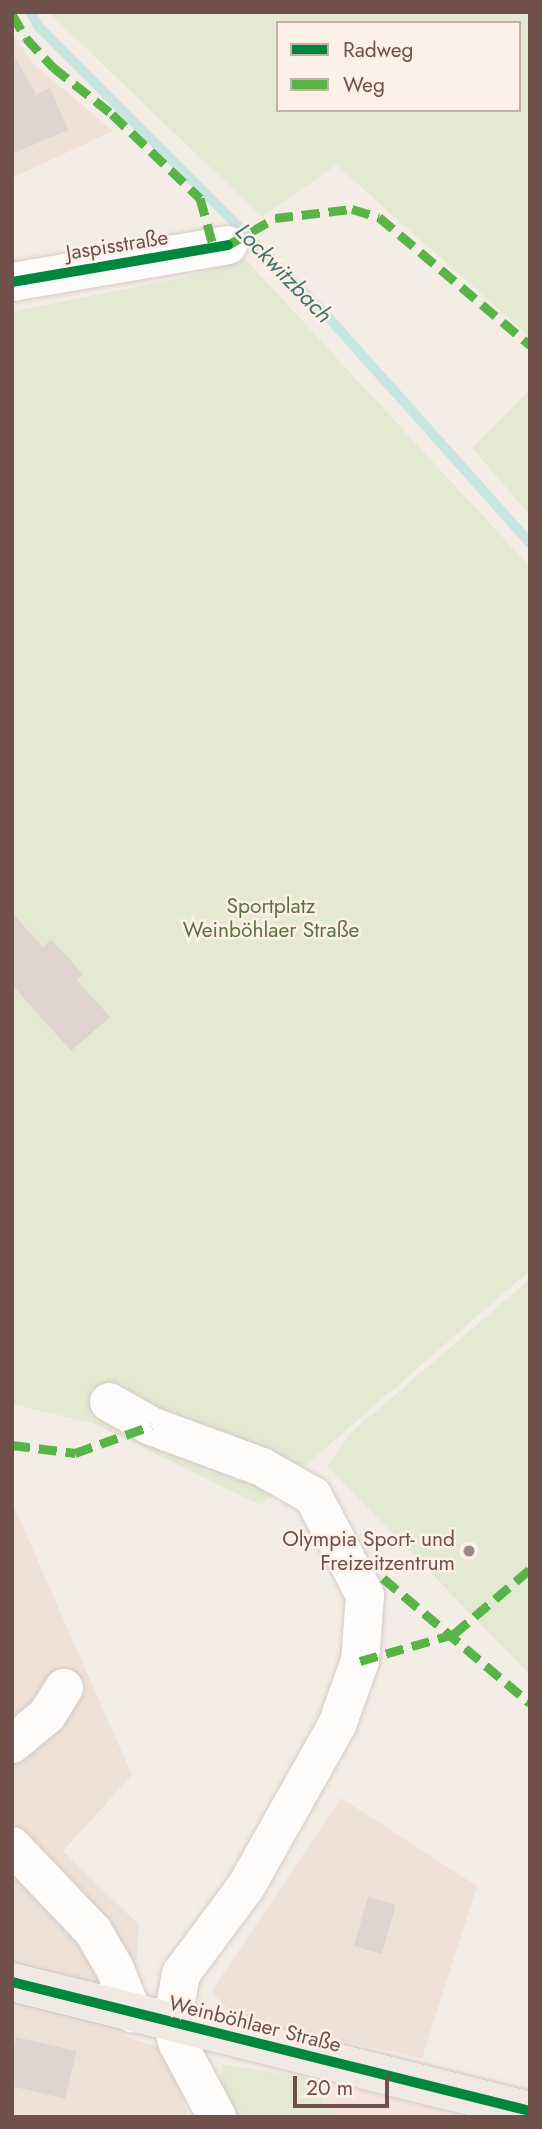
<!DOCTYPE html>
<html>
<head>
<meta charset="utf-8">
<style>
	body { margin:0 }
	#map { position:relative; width:542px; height:2129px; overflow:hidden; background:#f4ede6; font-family:Jost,sans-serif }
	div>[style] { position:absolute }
	.residential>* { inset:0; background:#efe1d6 }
	.commercial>* { inset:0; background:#f7e3dd }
	.green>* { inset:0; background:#e4e9d2 }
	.stream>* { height:10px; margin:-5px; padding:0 5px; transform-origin:5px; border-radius:5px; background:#c9e5e2 }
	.building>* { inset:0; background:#e0d4cf; transform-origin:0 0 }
	.roads { filter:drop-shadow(0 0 2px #d3cac5) drop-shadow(0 0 2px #d3cac5) }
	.minor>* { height:38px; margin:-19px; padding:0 19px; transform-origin:19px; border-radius:19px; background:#fdfcfb }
	.major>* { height:38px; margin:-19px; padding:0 19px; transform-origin:19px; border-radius:19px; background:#f1eae3 }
	.quiet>* { height:9px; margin-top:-4.5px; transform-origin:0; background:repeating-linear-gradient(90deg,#59b447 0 18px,transparent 0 27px) }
	.cycleway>* { height:10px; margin:-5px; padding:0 5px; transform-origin:5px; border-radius:5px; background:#00873e }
	.dots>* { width:19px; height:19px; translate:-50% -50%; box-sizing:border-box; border:4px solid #fdf0e6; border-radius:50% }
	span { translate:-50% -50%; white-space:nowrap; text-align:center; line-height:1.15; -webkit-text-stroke:5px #fdf0e6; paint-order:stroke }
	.street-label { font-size:21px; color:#6f514a }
	.park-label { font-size:21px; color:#597442 }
	.poi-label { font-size:21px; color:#6f514a }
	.right { translate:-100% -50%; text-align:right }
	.water-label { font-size:23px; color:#407374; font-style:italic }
	.frame { position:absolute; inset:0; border:14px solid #6f514a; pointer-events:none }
	.legend { position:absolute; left:276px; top:21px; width:245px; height:91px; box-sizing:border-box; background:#fdf0e6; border:2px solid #c4b0a8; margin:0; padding:9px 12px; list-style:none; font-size:21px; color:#6f514a }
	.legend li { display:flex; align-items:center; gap:14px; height:35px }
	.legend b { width:35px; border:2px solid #c4b0a8 }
	.scale { position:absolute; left:293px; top:2076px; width:96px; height:32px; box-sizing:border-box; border:4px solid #6f514a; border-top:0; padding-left:9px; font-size:21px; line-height:24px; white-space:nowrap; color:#6f514a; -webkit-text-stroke:5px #fdf0e6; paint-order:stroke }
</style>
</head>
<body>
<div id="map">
	<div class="residential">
		<div style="clip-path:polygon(12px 33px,34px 64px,113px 131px,12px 178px)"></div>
		<div style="clip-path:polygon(12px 1502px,132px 1775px,63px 1851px,139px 1925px,135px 1981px,123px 2036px,169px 2050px,188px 2117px,12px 2117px)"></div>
		<div style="clip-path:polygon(341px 1798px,477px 1886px,422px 2058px,237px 2019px,211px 1992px)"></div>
	</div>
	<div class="commercial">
		<div style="clip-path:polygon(307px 2078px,468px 2117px,335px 2117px)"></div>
	</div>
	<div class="green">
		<div style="clip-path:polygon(evenodd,48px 12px,530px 12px,530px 337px,336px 165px,262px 217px,48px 12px,278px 23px,519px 23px,519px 110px,278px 110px,278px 23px)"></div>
		<div style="clip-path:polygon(237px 250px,530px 567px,530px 1270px,260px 1505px,95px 1424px,12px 1404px,12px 312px,203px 273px)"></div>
		<div style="clip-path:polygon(530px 389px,530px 515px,472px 448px)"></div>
		<div style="clip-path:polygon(530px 1279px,530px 1675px,327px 1466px,352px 1432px)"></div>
		<div style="clip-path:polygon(223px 2064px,307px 2078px,335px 2117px,230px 2117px,217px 2090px)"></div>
	</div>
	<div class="stream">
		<div style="left:30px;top:12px;width:17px;rotate:59deg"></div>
		<div style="left:39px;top:27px;width:397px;rotate:45deg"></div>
		<div style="left:320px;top:308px;width:315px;rotate:48.2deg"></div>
	</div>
	<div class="building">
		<div style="clip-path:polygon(12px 52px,36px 94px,50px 88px,68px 130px,12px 154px)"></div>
		<div style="clip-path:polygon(12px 913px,43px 947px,51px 939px,83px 974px,77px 980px,110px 1017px,71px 1051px,12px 985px)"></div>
		<div style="left:368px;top:1897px;width:29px;height:51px;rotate:16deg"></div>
		<div style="left:16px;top:2037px;width:62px;height:49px;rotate:13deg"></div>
	</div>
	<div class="roads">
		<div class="minor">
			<div style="left:12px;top:282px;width:219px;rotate:-9.7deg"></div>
			<div style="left:109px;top:1402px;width:48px;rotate:29.7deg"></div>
			<div style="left:151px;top:1426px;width:118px;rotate:20.3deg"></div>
			<div style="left:262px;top:1467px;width:59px;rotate:29.6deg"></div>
			<div style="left:313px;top:1496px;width:112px;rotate:62.3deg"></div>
			<div style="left:365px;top:1595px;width:66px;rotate:94.3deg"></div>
			<div style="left:360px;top:1661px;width:68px;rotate:109.8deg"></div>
			<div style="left:337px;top:1725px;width:184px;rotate:119.4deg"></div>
			<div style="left:247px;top:1885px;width:111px;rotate:126.6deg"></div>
			<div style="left:181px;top:1974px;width:51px;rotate:100.2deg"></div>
			<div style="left:172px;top:2024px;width:19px;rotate:74deg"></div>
			<div style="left:177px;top:2042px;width:85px;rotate:61.9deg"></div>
			<div style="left:12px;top:1744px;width:45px;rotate:-39.6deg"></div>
			<div style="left:47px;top:1715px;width:32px;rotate:-58deg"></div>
			<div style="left:12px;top:1846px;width:117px;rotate:46.4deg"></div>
			<div style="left:93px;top:1931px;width:44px;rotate:59.9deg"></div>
			<div style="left:115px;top:1969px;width:48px;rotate:68.2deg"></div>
		</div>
		<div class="major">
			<div style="left:12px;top:1982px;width:534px;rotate:13.98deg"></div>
		</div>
	</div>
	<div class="quiet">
		<div style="left:12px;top:14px;width:28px;rotate:60deg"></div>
		<div style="left:26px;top:38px;width:40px;rotate:47deg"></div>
		<div style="left:53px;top:67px;width:75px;rotate:38.5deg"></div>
		<div style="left:112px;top:114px;width:122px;rotate:43.7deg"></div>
		<div style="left:200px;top:198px;width:53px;rotate:74.6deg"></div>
		<div style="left:228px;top:245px;width:54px;rotate:-29.9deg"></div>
		<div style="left:275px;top:218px;width:78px;rotate:-6.7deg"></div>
		<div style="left:352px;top:209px;width:28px;rotate:17deg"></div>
		<div style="left:379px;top:217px;width:198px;rotate:40.3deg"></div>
		<div style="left:12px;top:1445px;width:64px;rotate:7.2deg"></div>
		<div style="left:75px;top:1453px;width:81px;rotate:-19.6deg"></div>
		<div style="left:383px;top:1578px;width:193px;rotate:40.4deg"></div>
		<div style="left:360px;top:1661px;width:98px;rotate:-16deg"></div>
		<div style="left:454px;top:1634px;width:100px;rotate:-40.5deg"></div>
	</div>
	<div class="cycleway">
		<div style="left:12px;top:282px;width:219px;rotate:-9.7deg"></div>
		<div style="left:12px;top:1982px;width:534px;rotate:13.98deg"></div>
	</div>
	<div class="dots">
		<div style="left:469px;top:1551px;background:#9e8881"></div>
	</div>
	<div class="street-label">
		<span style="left:117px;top:245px;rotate:-9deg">Jaspisstraße</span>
		<span style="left:255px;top:2024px;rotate:14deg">Weinböhlaer Straße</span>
	</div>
	<div class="park-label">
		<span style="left:271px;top:918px">Sportplatz<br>Weinböhlaer Straße</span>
	</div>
	<div class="poi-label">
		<span class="right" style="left:455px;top:1551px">Olympia Sport- und<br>Freizeitzentrum</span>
	</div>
	<div class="water-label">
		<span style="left:284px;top:273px;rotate:46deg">Lockwitzbach</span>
	</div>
	<div class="frame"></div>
	<ul class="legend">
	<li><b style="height:9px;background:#00873e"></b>Radweg</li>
	<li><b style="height:9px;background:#59b447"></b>Weg</li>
	</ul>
	<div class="scale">20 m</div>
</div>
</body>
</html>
